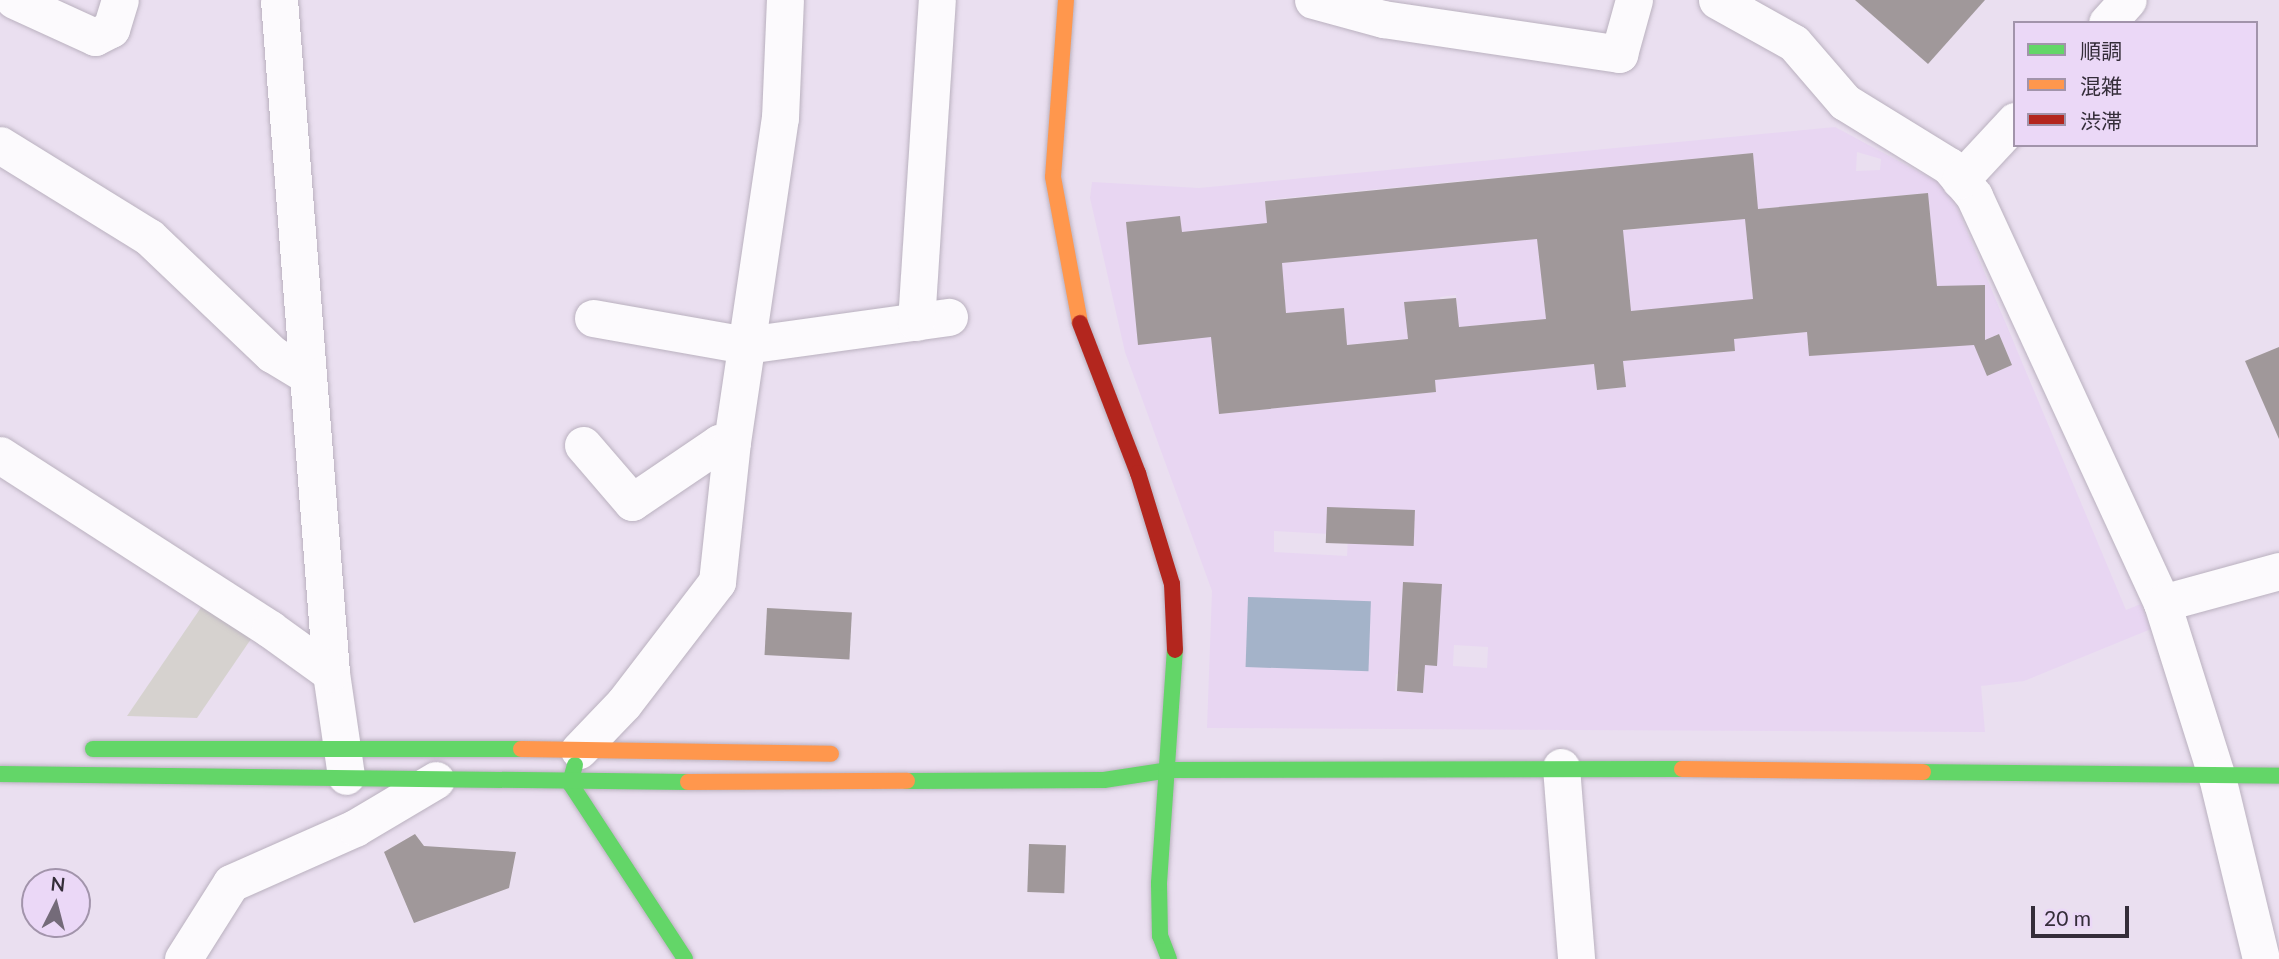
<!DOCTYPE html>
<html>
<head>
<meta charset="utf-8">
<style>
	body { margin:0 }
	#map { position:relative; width:2279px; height:959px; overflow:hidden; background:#eadff0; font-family:Lato,"Noto Sans JP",sans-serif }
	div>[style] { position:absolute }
	.built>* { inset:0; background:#e8d6f2 }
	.green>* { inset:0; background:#d6d2cf }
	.water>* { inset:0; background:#a4b3c9; transform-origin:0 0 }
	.building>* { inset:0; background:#a0989a; transform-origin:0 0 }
	.roads { filter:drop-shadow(0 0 2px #bab1bf) drop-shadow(0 0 2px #bab1bf) }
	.street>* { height:37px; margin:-18.5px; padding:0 18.5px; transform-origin:18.5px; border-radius:18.5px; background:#fcfafd }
	.fast>* { height:16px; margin:-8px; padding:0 8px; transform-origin:8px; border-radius:8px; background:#63d668 }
	.slow>* { height:16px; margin:-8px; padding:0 8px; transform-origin:8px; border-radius:8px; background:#ff974d }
	.jam>* { height:16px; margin:-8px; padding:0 8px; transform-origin:8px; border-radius:8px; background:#b3261e }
	span { translate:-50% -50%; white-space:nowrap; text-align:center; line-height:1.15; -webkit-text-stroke:7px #ebd8f7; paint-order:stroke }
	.legend { position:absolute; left:2013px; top:21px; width:245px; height:126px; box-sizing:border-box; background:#ebd8f7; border:2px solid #a294ab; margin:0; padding:9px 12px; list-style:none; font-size:21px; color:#342d39 }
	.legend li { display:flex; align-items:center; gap:14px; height:35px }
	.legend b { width:35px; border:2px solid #a294ab }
	.north { position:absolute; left:21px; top:868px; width:70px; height:70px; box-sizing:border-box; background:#ebd8f7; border:2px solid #a294ab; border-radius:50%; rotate:6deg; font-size:19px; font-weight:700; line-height:28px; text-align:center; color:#342d39 }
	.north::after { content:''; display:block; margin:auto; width:24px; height:32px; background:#746b79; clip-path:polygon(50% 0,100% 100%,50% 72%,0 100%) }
	.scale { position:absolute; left:2031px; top:906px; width:98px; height:32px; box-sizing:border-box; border:4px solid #342d39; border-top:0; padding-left:9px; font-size:21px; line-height:24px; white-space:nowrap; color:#342d39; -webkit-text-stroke:5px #ebd8f7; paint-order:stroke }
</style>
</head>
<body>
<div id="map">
	<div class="built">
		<div style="clip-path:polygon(evenodd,1835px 127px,1949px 188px,2126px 610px,2141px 604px,2151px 629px,2024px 681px,1981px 686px,1985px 732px,1207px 728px,1212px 591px,1125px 352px,1090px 198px,1092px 182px,1199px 188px,1835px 127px,1857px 152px,1881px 159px,1880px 170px,1856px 171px,1857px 152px,1835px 127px,1752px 153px,1723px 221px,1271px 264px,1265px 200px,1752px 153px,1835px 127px,1927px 193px,1940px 319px,1906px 347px,1810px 356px,1807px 332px,1757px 337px,1745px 210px,1927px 193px,1835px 127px,1180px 217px,1192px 339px,1138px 344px,1127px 222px,1180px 217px,1835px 127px,1456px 295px,1458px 320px,1443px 322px,1440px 297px,1456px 295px,1835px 127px,1730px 302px,1735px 351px,1623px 361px,1626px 387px,1597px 390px,1594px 364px,1442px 379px,1438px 329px,1730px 302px,1835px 127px,1285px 306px,1290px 350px,1307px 311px,1343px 308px,1347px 345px,1431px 336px,1436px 392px,1219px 414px,1213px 358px,1239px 355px,1235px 310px,1285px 306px,1835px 127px,1999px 334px,2012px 365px,1987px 376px,1975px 344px,1999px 334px,1835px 127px,1274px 531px,1348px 535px,1347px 556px,1274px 552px,1274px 531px,1835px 127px,1403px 582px,1437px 653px,1399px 651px,1403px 582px,1835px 127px,1454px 645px,1488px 647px,1487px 668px,1453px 666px,1454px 645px,1835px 127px,1396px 674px,1424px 676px,1423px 693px,1395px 691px,1396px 674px)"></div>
	</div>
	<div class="green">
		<div style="clip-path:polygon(202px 606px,251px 639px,197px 718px,127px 716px)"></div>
	</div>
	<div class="water">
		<div style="left:1248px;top:597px;width:123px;height:70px;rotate:2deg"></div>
	</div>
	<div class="building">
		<div style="clip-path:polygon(1855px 0,1985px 0,1928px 64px)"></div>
		<div style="clip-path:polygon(evenodd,1753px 153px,1758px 209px,1928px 193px,1937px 286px,1985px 285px,1985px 340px,1999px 334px,2012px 365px,1987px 376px,1974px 345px,1809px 356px,1807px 332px,1734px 339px,1735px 351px,1623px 361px,1626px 387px,1597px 390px,1594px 364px,1435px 380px,1436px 392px,1219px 414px,1211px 337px,1138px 345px,1126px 222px,1180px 216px,1182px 232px,1267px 223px,1265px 201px,1753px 153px,1745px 219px,1753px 299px,1631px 311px,1623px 230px,1745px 219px,1753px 153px,1537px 239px,1546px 319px,1459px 327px,1456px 298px,1404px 302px,1408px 339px,1347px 345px,1344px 308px,1286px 313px,1282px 263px,1537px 239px)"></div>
		<div style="clip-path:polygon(2279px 347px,2279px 439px,2245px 361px)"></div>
		<div style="left:1327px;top:507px;width:88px;height:36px;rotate:2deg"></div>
		<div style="clip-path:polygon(1403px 582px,1442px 584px,1437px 666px,1425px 665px,1423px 693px,1397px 691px)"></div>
		<div style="left:767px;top:608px;width:85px;height:47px;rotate:3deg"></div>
		<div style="clip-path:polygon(415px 834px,424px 846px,516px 852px,509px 888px,414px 923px,384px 852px)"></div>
		<div style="left:1029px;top:844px;width:37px;height:48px;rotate:2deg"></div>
	</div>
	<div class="roads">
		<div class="street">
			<div style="left:14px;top:0;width:89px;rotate:24.6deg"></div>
			<div style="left:95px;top:37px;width:18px;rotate:-27deg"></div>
			<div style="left:111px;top:29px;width:30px;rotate:-73deg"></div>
			<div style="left:279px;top:0;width:675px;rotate:85.58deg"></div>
			<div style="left:331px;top:673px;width:104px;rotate:81.7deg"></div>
			<div style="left:1313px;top:0;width:73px;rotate:15.2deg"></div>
			<div style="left:1383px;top:19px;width:239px;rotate:8.4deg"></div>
			<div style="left:1619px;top:54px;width:56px;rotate:-74.5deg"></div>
			<div style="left:1717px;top:0;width:88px;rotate:29.2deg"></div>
			<div style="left:1794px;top:43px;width:78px;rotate:49.2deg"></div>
			<div style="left:1845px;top:102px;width:122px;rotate:31.6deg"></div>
			<div style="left:1949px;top:166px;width:39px;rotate:50deg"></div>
			<div style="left:1974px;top:196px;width:448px;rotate:65.2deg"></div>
			<div style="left:2162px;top:603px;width:182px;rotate:72.5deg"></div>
			<div style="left:2217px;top:777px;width:187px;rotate:76.4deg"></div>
			<div style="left:2107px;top:23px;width:31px;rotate:-48deg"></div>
			<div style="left:0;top:145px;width:175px;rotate:31.7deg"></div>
			<div style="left:149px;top:237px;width:170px;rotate:43.6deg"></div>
			<div style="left:272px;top:354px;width:41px;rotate:31deg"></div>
			<div style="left:1960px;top:180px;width:81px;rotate:-47deg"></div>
			<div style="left:593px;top:318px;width:155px;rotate:10deg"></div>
			<div style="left:746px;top:345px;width:205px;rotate:-7.9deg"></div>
			<div style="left:916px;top:322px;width:323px;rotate:-86.3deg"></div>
			<div style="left:583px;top:445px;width:75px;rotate:49.3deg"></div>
			<div style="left:632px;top:502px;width:105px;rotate:-34.1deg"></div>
			<div style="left:719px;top:443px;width:13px;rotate:-4deg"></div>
			<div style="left:0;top:455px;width:321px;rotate:32.8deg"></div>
			<div style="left:270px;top:629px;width:75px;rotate:35.8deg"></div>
			<div style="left:2162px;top:603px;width:121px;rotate:-15.3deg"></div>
			<div style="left:579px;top:750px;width:65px;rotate:-46.2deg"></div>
			<div style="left:624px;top:703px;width:153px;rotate:-52.5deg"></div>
			<div style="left:717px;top:582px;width:141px;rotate:-83.9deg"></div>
			<div style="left:732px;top:442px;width:328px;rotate:-81.6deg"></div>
			<div style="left:780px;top:118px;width:118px;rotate:-87.6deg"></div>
			<div style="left:1561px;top:767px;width:193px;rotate:85.5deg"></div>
			<div style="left:183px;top:959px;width:90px;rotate:-57.7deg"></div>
			<div style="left:231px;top:883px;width:136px;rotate:-23.9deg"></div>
			<div style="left:355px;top:828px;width:94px;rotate:-30.7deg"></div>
		</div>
		<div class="fast">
			<div style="left:93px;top:749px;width:428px"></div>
			<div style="left:575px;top:765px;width:19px;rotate:106deg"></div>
			<div style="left:570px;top:783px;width:210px;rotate:56.8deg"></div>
			<div style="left:1923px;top:772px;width:356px;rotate:0.6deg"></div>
			<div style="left:0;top:774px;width:688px;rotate:0.67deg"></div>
			<div style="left:907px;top:781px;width:197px;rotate:-0.3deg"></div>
			<div style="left:1104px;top:780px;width:66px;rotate:-8.7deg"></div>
			<div style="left:1169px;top:770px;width:513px;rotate:-0.11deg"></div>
			<div style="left:1169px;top:959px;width:25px;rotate:-111deg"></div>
			<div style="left:1160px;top:936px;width:53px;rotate:-91.1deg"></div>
			<div style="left:1159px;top:883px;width:234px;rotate:-86.1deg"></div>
		</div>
		<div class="slow">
			<div style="left:1066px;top:0;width:177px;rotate:94.2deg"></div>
			<div style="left:1053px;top:177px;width:148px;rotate:79.5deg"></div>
			<div style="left:521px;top:749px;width:310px;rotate:0.9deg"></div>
			<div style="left:1682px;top:769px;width:241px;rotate:0.7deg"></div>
			<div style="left:688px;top:782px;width:219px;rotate:-0.3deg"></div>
		</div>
		<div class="jam">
			<div style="left:1080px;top:323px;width:161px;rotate:68.9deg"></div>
			<div style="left:1138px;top:473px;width:116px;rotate:73deg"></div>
			<div style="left:1172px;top:584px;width:66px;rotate:87.4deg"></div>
		</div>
	</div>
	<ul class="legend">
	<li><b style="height:9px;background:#63d668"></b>順調</li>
	<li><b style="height:9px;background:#ff974d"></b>混雑</li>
	<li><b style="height:9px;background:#b3261e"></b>渋滞</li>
	</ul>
	<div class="north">N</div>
	<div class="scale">20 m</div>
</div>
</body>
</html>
